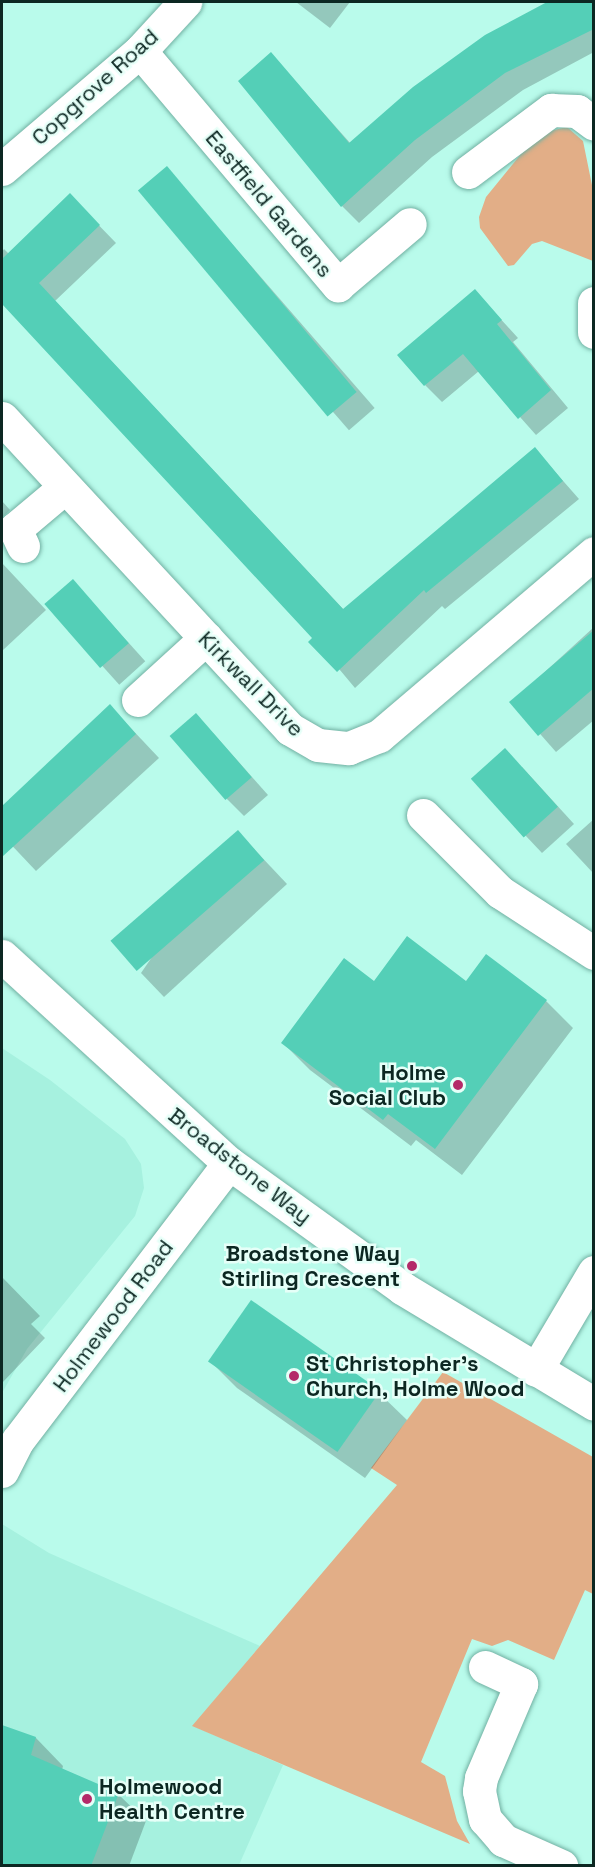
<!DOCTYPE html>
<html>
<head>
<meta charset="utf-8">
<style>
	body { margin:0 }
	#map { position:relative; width:595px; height:1867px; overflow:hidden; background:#b9fbeb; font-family:"Space Grotesk",sans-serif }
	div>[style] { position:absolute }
	.built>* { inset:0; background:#a6f1df }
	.green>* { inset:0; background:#e2ae87 }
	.shadow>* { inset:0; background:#0003; transform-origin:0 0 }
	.building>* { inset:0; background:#54cfb7; transform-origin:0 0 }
	.roads { filter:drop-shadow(0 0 2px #71b0a2) drop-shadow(0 0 2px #71b0a2) }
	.minor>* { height:33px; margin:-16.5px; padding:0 16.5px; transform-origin:16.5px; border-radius:16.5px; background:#fff }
	.dots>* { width:16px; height:16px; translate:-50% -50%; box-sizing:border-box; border:3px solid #e6fff8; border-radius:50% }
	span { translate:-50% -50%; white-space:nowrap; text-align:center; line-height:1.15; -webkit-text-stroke:5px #e6fff8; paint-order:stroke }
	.street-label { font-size:22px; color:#0c2722 }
	.poi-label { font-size:22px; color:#0c2722; font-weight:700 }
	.right { translate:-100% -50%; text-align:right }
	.left { translate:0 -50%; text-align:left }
	.frame { position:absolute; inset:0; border:3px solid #0c2722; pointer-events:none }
</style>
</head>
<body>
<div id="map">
	<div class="built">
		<div style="clip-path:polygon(2px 1048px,50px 1080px,125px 1139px,141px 1164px,144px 1188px,135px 1216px,27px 1349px,2px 1393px)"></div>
		<div style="clip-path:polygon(2px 1524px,49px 1553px,260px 1646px,193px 1726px,283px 1765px,239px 1865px,2px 1865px)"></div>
	</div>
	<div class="green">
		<div style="clip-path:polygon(567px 127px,583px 141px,593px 190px,593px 261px,542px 241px,532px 244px,514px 265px,508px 266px,480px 228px,479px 217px,486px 197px,521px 154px,550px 131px)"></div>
		<div style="clip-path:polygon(443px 1372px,593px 1457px,593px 1594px,585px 1590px,554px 1660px,508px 1640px,492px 1646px,472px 1639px,421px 1762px,445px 1776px,457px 1821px,470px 1844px,192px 1726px,397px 1485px,371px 1468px)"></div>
	</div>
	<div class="shadow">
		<div style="clip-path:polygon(296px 2px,350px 2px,330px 28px)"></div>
		<div style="clip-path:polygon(550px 2px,594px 2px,594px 52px,523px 90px,432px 157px,359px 223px,342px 206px,271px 54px,351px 144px,486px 36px)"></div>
		<div style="left:166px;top:168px;width:318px;height:34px;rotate:49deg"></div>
		<div style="clip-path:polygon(87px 213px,116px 243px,55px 301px,344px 610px,535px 449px,579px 499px,445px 609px,442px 606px,355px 688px,314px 639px,2px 302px,2px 252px,4px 249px,9px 254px)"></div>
		<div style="clip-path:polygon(475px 291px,518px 338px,513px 342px,568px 408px,536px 435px,479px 371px,442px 402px,425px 385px)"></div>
		<div style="clip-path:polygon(2px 501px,10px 510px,2px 518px)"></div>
		<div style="clip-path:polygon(2px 563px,46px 610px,2px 651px)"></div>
		<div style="left:73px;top:581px;width:108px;height:35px;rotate:48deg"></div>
		<div style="clip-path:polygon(594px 627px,594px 720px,556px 752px,512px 702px)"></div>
		<div style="clip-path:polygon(110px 706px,159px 758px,36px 871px,2px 835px,2px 807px)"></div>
		<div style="clip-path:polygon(213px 733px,268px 795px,244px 816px,227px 799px)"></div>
		<div style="clip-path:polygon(522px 767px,574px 824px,542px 853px,525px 835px)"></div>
		<div style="clip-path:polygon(594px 819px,594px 874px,566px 844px)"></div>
		<div style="clip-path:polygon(238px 832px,287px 884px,164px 997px,141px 973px)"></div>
		<div style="clip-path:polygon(374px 983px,466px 983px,546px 1001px,573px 1028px,462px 1175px,416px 1140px,411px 1146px,310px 1070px,283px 1043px)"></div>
		<div style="clip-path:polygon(2px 1277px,40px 1316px,31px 1324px,45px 1338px,2px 1383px)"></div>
		<div style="clip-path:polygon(210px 1361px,379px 1393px,407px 1420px,365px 1478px,237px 1388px)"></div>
		<div style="clip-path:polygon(2px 1726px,36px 1738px,63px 1766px,62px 1770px,118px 1794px,146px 1821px,129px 1866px,2px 1866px)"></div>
	</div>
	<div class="building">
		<div style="clip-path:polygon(547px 2px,594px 2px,594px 29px,505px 73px,415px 140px,341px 207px,238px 81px,271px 52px,349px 143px,413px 87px,485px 35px)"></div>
		<div style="left:167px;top:166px;width:295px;height:38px;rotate:50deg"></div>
		<div style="clip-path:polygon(70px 193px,100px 225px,39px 283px,343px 609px,535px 447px,563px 481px,426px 593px,424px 590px,337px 672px,308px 642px,312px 638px,2px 304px,2px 259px)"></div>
		<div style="clip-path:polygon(475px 289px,502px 320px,497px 324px,551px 390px,518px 419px,463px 354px,424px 386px,397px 355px)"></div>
		<div style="left:73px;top:579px;width:85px;height:38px;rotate:49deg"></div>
		<div style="clip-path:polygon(594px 630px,594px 688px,538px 736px,509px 702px)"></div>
		<div style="clip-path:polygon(110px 704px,136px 734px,2px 857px,2px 806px)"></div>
		<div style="left:196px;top:713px;width:85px;height:35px;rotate:49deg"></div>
		<div style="left:505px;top:748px;width:79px;height:46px;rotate:48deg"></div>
		<div style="left:238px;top:830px;width:40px;height:169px;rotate:49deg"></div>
		<div style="clip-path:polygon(407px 936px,466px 981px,486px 954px,547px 1000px,435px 1149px,388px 1114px,383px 1120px,281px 1043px,344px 958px,374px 981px)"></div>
		<div style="left:251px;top:1300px;width:158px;height:75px;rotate:35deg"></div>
		<div style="clip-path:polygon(2px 1725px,36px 1737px,31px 1755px,119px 1793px,91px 1866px,2px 1866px)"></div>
	</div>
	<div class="roads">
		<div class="minor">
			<div style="left:140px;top:51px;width:307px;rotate:49.8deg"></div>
			<div style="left:338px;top:285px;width:94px;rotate:-40.3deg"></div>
			<div style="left:2px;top:169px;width:182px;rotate:-40.5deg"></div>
			<div style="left:140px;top:51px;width:67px;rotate:-47.4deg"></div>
			<div style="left:468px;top:172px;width:104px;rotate:-36.8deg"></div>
			<div style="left:551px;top:110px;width:26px;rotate:2deg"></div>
			<div style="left:577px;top:111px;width:21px;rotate:37deg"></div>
			<div style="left:594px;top:303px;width:29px;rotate:90deg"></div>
			<div style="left:2px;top:418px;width:424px;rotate:47.2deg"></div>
			<div style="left:290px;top:729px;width:32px;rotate:30deg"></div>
			<div style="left:318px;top:745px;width:31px;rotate:6deg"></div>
			<div style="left:349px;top:748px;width:32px;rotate:-22deg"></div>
			<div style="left:379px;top:736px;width:282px;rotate:-40.4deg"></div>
			<div style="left:23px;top:546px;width:19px;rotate:-115deg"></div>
			<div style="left:15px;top:529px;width:65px;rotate:-40deg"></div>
			<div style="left:138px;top:700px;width:92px;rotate:-42.4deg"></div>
			<div style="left:423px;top:815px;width:109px;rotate:45deg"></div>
			<div style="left:500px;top:892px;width:112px;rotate:33deg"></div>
			<div style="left:2px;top:956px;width:307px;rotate:42.4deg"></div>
			<div style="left:229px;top:1163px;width:213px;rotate:35.8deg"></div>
			<div style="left:402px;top:1288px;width:224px;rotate:31.1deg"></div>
			<div style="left:536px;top:1370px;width:114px;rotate:-59.4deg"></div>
			<div style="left:2px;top:1471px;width:35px;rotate:-63deg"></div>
			<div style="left:18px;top:1440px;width:348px;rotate:-52.7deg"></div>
			<div style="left:485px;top:1667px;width:40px;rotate:25deg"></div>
			<div style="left:521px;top:1684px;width:102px;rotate:113.1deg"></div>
			<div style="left:481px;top:1778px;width:13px;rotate:99deg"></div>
			<div style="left:479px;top:1791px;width:29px;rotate:78deg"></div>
			<div style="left:485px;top:1819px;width:28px;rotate:49deg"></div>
			<div style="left:503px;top:1840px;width:64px;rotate:24.1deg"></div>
		</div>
	</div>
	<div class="dots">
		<div style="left:458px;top:1085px;background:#b42a69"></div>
		<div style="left:412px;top:1266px;background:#b42a69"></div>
		<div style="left:294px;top:1376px;background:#b42a69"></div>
		<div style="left:87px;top:1799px;background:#b42a69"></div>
	</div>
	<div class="street-label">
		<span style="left:95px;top:87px;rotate:-42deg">Copgrove Road</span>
		<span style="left:269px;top:204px;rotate:50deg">Eastfield Gardens</span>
		<span style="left:251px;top:684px;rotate:45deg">Kirkwall Drive</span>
		<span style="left:240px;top:1166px;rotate:38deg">Broadstone Way</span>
		<span style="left:113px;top:1316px;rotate:-53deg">Holmewood Road</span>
	</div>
	<div class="poi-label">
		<span class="right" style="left:446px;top:1085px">Holme<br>Social Club</span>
		<span class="right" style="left:400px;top:1266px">Broadstone Way<br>Stirling Crescent</span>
		<span class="left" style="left:306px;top:1376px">St Christopher's<br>Church, Holme Wood</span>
		<span class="left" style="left:99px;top:1799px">Holmewood<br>Health Centre</span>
	</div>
	<div class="frame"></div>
</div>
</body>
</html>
